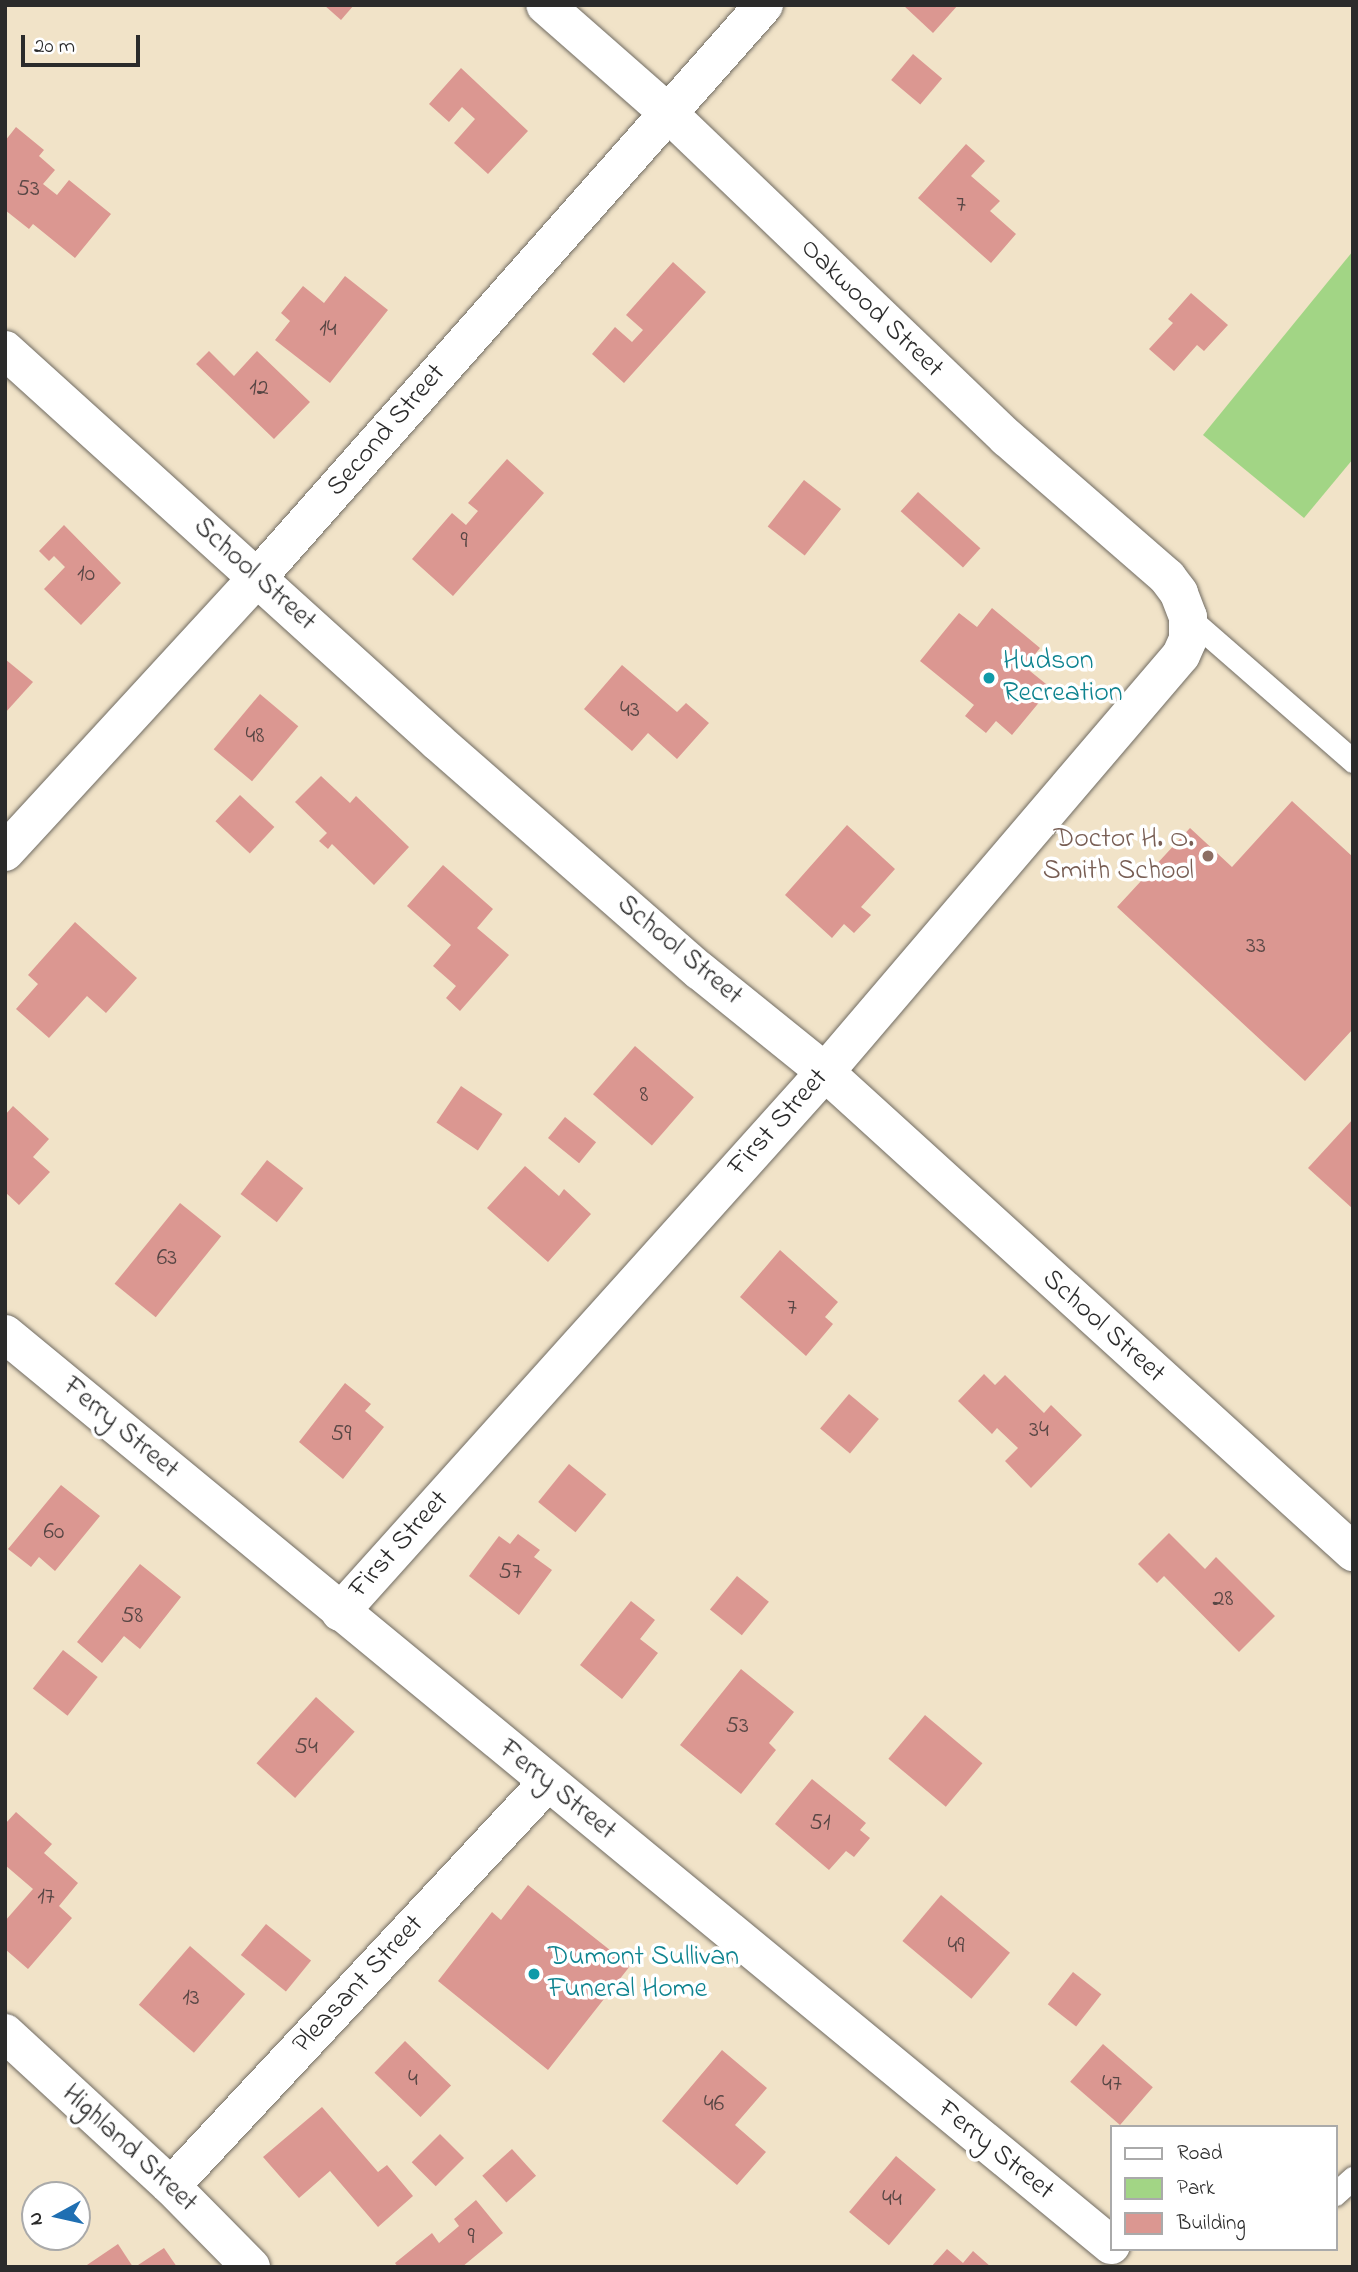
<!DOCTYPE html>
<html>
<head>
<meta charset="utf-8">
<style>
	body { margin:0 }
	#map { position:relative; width:1358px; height:2272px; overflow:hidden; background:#f1e3c8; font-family:"Indie Flower",sans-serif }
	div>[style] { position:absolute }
	.green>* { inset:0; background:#a2d585 }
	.building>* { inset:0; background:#db9791; transform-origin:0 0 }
	.roads { filter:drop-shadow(0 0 2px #706b62) drop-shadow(0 0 2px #706b62) }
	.service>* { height:23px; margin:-11.5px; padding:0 11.5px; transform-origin:11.5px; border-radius:11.5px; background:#fff }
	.minor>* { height:38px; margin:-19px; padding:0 19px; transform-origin:19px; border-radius:19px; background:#fff }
	.tertiary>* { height:38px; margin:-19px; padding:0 19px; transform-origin:19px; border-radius:19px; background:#fff }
	.primary>* { height:38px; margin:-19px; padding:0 19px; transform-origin:19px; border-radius:19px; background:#fff }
	.dots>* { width:19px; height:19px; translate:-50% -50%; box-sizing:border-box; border:4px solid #fff; border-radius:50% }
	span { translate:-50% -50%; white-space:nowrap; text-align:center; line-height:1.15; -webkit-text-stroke:7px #fff; paint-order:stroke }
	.number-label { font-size:24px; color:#574644 }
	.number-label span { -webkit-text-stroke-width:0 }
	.street-label { font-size:28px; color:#2b2b2b }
	.culture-label { font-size:28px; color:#0d838f }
	.left { translate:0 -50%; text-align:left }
	.education-label { font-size:28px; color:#785e54 }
	.right { translate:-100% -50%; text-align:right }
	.frame { position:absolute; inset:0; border:7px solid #2b2b2b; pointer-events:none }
	.legend { position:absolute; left:1110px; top:2125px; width:228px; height:126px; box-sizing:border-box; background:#fff; border:2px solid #aaa; margin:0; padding:9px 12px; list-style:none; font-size:21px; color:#2b2b2b }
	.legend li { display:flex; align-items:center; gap:14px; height:35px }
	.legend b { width:35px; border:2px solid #aaa }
	.north { position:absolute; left:21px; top:2181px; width:70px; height:70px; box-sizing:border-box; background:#fff; border:2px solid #aaa; border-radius:50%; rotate:262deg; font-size:19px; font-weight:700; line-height:28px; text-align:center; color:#2b2b2b }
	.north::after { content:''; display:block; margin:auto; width:24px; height:32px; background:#1f6fb2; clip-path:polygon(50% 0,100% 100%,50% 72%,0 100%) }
	.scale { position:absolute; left:21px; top:35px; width:119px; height:32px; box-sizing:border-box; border:4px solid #2b2b2b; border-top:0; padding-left:9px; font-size:21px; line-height:24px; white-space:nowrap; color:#2b2b2b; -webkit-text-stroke:5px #fff; paint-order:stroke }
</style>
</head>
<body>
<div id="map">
	<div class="green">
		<div style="clip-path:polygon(1353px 251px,1353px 459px,1304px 518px,1203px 435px)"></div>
	</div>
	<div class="building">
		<div style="clip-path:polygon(324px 5px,354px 5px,341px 20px)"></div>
		<div style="clip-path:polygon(903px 5px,958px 5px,933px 33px)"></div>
		<div style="left:913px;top:54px;width:38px;height:34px;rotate:40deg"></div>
		<div style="clip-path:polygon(461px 68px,528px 131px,488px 174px,454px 143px,475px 119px,462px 107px,449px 122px,429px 104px)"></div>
		<div style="clip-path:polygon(16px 127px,44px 150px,39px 156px,55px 170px,43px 184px,57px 195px,69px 180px,111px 214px,75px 258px,33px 224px,29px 229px,5px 210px,5px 141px)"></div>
		<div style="clip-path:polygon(966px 144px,985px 161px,971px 176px,1000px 201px,990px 211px,1016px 234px,991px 263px,918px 198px)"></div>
		<div style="clip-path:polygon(673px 262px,706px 292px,624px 383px,592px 354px,615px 327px,632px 342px,643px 330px,626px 315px)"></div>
		<div style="clip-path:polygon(345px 276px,388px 310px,330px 383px,275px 340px,290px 321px,281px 313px,303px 286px,324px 303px)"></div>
		<div style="clip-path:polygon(1191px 293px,1228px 325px,1204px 351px,1197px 345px,1174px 371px,1149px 349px,1173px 323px,1168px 319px)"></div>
		<div style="clip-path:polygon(209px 351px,234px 376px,257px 351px,310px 402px,274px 439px,196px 364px)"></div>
		<div style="clip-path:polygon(507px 459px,544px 493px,453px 596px,412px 559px,452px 513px,466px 525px,478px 511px,468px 503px)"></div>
		<div style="left:804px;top:480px;width:47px;height:59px;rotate:38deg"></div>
		<div style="left:918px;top:492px;width:84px;height:26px;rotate:42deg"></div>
		<div style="clip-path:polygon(64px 525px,121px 583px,81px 625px,44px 589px,65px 567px,54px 556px,49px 561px,39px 551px)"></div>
		<div style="clip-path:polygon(992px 608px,1040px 648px,1025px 667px,1051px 688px,1012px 735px,996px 721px,986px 733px,965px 716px,974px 705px,920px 661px,959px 613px,977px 627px)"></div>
		<div style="clip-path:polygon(5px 659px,33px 682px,5px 713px)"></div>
		<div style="clip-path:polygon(622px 665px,677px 712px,686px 703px,709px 723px,677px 759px,648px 733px,632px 751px,584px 709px)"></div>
		<div style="left:260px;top:694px;width:50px;height:72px;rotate:40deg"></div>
		<div style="clip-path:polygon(321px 776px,350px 803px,356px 796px,409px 847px,374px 885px,332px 844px,328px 849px,319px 841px,327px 833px,295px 802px)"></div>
		<div style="left:240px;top:795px;width:47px;height:36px;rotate:43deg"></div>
		<div style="clip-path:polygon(1292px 801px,1353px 857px,1353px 1029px,1305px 1081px,1117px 907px,1190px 828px,1232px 867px)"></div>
		<div style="clip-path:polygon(847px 825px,895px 869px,861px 907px,871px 915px,854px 933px,844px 924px,832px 938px,785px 895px)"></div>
		<div style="clip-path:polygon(443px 865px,493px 909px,477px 928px,509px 955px,460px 1011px,446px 998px,456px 986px,433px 966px,451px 945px,407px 906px)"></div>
		<div style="clip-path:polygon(75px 922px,137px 978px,106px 1013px,87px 996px,49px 1038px,16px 1009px,38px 984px,28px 975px)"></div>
		<div style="left:635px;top:1046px;width:78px;height:64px;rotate:41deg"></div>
		<div style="left:461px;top:1086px;width:50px;height:44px;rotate:34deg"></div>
		<div style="clip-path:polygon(13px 1106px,49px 1139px,33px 1157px,50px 1172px,19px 1205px,5px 1192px,5px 1115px)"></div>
		<div style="left:565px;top:1117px;width:40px;height:27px;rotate:39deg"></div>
		<div style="clip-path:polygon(1353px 1119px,1353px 1209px,1308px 1168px)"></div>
		<div style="left:267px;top:1160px;width:46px;height:43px;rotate:38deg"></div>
		<div style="clip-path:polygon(525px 1166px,559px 1196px,564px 1189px,591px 1214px,548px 1262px,487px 1208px)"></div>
		<div style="left:180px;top:1203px;width:53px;height:104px;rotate:39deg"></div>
		<div style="clip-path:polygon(780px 1250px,838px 1302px,825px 1317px,833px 1324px,806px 1356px,740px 1297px)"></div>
		<div style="clip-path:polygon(984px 1374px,995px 1385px,1005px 1375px,1044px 1413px,1051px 1405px,1082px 1435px,1031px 1488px,1005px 1461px,1018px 1448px,997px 1428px,992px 1434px,958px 1401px)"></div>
		<div style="clip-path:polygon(345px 1383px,371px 1404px,365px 1411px,384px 1427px,343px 1479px,299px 1442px)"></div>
		<div style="left:849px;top:1394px;width:39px;height:45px;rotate:40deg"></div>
		<div style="left:569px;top:1464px;width:48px;height:49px;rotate:39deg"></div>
		<div style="clip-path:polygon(61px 1485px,100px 1516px,55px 1571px,39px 1557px,31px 1567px,8px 1549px)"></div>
		<div style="clip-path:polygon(1169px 1533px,1205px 1569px,1216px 1557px,1275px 1616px,1239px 1652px,1164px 1576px,1157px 1583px,1138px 1564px)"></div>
		<div style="clip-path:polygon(518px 1534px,540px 1550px,534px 1557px,552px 1570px,519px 1615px,469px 1576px,499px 1536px,510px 1544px)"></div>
		<div style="clip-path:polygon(140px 1564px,181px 1597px,140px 1649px,124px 1636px,102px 1663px,77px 1642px)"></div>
		<div style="left:737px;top:1576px;width:41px;height:43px;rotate:39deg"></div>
		<div style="clip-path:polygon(631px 1601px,655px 1620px,640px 1639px,658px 1653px,622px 1699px,580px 1665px)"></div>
		<div style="left:63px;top:1650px;width:44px;height:49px;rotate:38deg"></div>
		<div style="clip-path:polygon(741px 1669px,794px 1712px,769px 1743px,776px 1750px,741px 1794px,680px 1745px)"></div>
		<div style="left:316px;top:1697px;width:52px;height:89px;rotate:42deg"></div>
		<div style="left:925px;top:1715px;width:75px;height:57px;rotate:40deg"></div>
		<div style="clip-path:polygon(812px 1779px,866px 1823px,860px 1830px,870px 1838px,854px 1857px,846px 1851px,829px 1870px,775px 1824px)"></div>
		<div style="clip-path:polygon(16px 1812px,52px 1844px,44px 1853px,78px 1883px,59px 1906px,72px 1918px,28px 1969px,5px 1949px,5px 1921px,33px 1889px,5px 1865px,5px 1824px)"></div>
		<div style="clip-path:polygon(528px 1885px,630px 1966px,548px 2070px,438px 1981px,492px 1912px,501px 1920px)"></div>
		<div style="left:941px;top:1895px;width:90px;height:60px;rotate:40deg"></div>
		<div style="left:266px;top:1924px;width:58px;height:40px;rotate:39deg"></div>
		<div style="left:190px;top:1946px;width:73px;height:78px;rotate:41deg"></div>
		<div style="left:1073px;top:1972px;width:36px;height:41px;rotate:38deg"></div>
		<div style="left:405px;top:2041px;width:64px;height:44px;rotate:44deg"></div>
		<div style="left:1103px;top:2044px;width:66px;height:50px;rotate:41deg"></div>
		<div style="clip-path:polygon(722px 2050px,767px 2088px,735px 2125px,766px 2152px,737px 2185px,662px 2121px)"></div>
		<div style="clip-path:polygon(322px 2107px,378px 2172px,387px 2165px,413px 2196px,378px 2227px,330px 2171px,299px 2198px,263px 2157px)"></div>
		<div style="left:440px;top:2134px;width:34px;height:40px;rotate:45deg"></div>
		<div style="left:512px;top:2149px;width:36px;height:40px;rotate:48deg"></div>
		<div style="left:896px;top:2156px;width:52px;height:73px;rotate:40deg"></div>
		<div style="clip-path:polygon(476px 2200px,503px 2233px,462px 2267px,398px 2267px,395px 2263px,432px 2233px,439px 2243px,459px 2226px,454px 2219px)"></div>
		<div style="clip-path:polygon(118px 2244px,133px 2267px,84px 2267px)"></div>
		<div style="clip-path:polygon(164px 2248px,177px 2267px,135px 2267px)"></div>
		<div style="clip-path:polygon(947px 2249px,963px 2263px,973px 2251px,991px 2267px,931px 2267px)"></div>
	</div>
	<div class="roads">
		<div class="service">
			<div style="left:1188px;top:617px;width:219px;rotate:41.1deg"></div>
			<div style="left:1335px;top:2194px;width:24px;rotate:-42deg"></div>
		</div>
		<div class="minor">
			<div style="left:5px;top:350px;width:584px;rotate:42.15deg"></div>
			<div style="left:438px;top:742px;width:348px;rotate:41.2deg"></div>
			<div style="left:700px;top:971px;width:161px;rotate:38.9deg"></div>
			<div style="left:825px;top:1072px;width:714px;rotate:42.27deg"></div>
			<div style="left:5px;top:852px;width:372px;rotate:-47.4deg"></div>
			<div style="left:257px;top:578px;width:765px;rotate:-48.5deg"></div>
			<div style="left:340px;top:1612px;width:726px;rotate:-48.07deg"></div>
			<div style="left:825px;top:1072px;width:548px;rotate:-49.51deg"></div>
			<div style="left:1181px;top:655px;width:17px;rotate:-66deg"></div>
			<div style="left:1188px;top:639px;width:22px;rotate:-90deg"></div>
			<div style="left:1188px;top:617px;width:26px;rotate:-111deg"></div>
			<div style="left:1179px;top:593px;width:20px;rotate:-127deg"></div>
			<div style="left:1167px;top:577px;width:212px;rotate:-139deg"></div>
			<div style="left:1007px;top:438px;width:471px;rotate:-136.2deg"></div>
			<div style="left:667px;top:112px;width:162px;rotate:-138.7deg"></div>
			<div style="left:171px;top:2186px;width:551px;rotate:-46.99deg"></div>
		</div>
		<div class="tertiary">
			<div style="left:5px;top:2033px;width:226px;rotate:42.7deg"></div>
			<div style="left:171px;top:2186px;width:114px;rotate:45.4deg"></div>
		</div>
		<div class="primary">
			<div style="left:5px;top:1334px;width:1433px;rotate:39.48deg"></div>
		</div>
	</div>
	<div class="dots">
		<div style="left:989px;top:678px;background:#0f9aa8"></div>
		<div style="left:1208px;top:856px;background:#8d6e63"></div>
		<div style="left:534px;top:1974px;background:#0f9aa8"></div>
	</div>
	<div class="number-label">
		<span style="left:28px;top:190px">53</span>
		<span style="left:961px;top:206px">7</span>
		<span style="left:328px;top:330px">14</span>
		<span style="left:259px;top:389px">12</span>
		<span style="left:464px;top:542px">9</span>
		<span style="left:86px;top:575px">10</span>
		<span style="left:630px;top:711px">43</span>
		<span style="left:255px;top:737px">48</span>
		<span style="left:1256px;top:947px">33</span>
		<span style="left:644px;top:1096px">8</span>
		<span style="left:167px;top:1259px">63</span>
		<span style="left:792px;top:1309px">7</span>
		<span style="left:1039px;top:1431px">34</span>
		<span style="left:341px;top:1435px">59</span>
		<span style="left:54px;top:1533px">60</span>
		<span style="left:510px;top:1573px">57</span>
		<span style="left:1223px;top:1600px">28</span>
		<span style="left:132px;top:1617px">58</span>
		<span style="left:737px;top:1727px">53</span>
		<span style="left:306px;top:1748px">54</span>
		<span style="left:820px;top:1824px">51</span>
		<span style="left:46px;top:1898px">17</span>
		<span style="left:956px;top:1947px">49</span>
		<span style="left:191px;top:1999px">13</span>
		<span style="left:413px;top:2080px">4</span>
		<span style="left:1112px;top:2085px">47</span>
		<span style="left:714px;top:2105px">46</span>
		<span style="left:892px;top:2200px">44</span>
		<span style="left:471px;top:2238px">9</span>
	</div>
	<div class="street-label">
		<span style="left:871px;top:309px;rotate:44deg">Oakwood Street</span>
		<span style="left:387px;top:431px;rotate:-49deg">Second Street</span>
		<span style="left:254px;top:575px;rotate:42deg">School Street</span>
		<span style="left:679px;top:951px;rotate:40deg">School Street</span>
		<span style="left:779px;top:1123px;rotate:-48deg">First Street</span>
		<span style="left:1103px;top:1327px;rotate:42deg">School Street</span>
		<span style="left:120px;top:1429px;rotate:40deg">Ferry Street</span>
		<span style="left:400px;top:1545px;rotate:-48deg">First Street</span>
		<span style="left:557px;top:1791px;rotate:39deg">Ferry Street</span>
		<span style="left:359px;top:1985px;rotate:-47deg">Pleasant Street</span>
		<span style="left:129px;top:2149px;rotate:43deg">Highland Street</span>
		<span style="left:995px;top:2151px;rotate:39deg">Ferry Street</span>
	</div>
	<div class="culture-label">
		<span class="left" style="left:1003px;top:678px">Hudson<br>Recreation</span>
		<span class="left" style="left:548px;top:1974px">Dumont Sullivan<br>Funeral Home</span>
	</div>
	<div class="education-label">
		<span class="right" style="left:1194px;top:856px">Doctor H. O.<br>Smith School</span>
	</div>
	<div class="frame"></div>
	<ul class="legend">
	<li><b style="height:9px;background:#fff"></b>Road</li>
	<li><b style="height:19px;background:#a2d585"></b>Park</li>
	<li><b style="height:19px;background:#db9791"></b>Building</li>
	</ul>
	<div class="north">N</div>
	<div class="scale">20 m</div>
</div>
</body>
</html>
